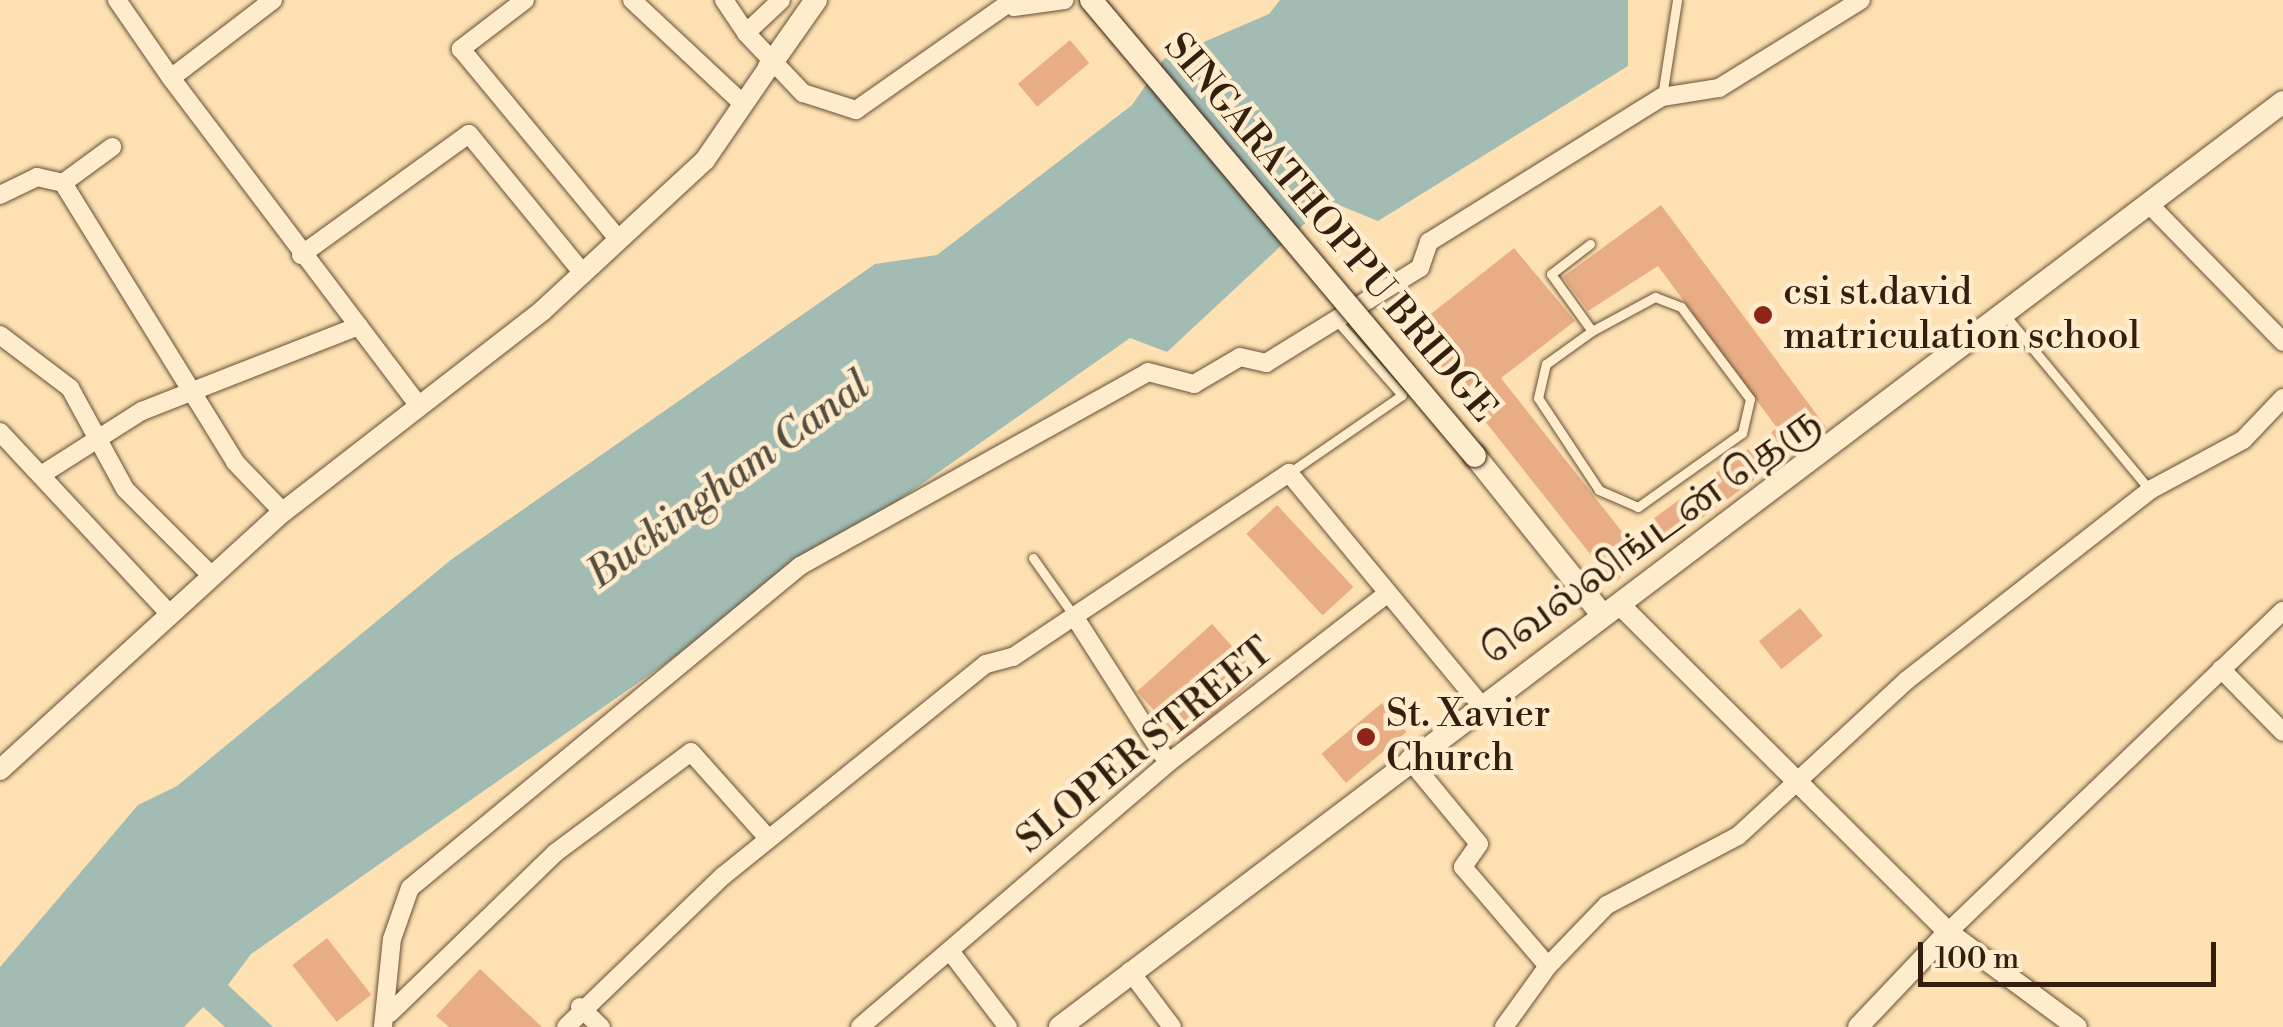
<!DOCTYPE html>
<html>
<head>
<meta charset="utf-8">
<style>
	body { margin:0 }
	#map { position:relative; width:2283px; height:1027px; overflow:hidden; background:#fee1b2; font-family:"Libre Bodoni","Noto Serif Tamil",serif }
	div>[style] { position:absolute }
	.water>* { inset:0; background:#a2bcb4 }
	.building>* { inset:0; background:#e9ad85; transform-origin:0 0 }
	.roads { filter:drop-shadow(0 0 2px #665037) drop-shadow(0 0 2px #665037) }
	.service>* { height:9px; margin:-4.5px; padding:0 4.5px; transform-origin:4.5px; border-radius:4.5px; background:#feeccd }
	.minor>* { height:18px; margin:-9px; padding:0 9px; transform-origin:9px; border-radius:9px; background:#feeccd }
	.tertiary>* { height:20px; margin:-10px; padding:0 10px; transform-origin:10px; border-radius:10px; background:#feeccd }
	.secondary>* { height:22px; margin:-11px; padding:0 11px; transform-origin:11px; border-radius:11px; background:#feeccd }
	.bridges { filter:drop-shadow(0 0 2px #341f0e) drop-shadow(0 0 2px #341f0e) }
	.secondary-bridge>* { height:22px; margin:-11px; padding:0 11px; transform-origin:11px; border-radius:11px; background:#feeccd }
	.dots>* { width:28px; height:28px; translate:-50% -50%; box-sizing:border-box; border:5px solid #feeccd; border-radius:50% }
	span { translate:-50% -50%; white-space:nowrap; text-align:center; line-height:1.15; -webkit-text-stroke:9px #feeccd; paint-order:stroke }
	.street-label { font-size:38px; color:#341f0e }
	.poi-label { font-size:38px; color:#341f0e }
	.left { translate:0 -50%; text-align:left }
	.water-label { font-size:40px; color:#554e40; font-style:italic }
	.scale { position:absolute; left:1918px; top:942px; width:298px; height:45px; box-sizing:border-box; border:5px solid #341f0e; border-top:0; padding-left:12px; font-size:30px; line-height:35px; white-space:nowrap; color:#341f0e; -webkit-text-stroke:8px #feeccd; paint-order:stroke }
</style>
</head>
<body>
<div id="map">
	<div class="water">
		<div style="clip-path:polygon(1280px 0,1628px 0,1628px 66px,1378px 221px,1329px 201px,1167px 352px,1130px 338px,251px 954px,228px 985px,273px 1027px,225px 1027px,203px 1007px,184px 1027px,0 1027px,0 967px,138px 805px,177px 786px,452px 559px,875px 264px,937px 255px,1132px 105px,1164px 59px,1269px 14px)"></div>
	</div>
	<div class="building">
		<div style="left:1070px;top:40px;width:30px;height:68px;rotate:50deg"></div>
		<div style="clip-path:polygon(1661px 205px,1826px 427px,1613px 583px,1412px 329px,1514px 248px,1575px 321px,1501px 378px,1627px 538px,1777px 428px,1658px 266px,1588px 311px,1563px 277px)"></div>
		<div style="left:1277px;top:505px;width:112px;height:42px;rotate:47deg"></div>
		<div style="left:1800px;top:608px;width:36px;height:53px;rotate:51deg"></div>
		<div style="left:1212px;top:624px;width:69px;height:101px;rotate:48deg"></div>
		<div style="left:1382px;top:703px;width:38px;height:79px;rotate:50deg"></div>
		<div style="left:327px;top:938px;width:72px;height:44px;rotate:52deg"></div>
		<div style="clip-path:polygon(480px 969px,542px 1027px,449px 1027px,436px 1016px)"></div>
	</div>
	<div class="roads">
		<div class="service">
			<div style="left:1662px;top:96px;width:97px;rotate:-81.1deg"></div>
			<div style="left:1590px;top:244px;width:49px;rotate:142.4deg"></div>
			<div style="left:1551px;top:274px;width:70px;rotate:54.3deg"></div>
			<div style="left:1592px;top:331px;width:72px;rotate:-28.4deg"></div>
			<div style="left:1655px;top:297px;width:28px;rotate:21deg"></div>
			<div style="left:1681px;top:307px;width:115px;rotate:53.1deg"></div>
			<div style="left:1750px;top:399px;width:35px;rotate:103deg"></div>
			<div style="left:1742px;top:433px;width:128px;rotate:144.6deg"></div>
			<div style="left:1638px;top:507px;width:43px;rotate:-156.4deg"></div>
			<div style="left:1599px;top:490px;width:110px;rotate:-123.5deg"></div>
			<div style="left:1538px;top:398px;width:35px;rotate:-77deg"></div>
			<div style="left:1546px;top:364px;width:57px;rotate:-35.7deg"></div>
			<div style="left:2005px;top:315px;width:227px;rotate:50.4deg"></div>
			<div style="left:1289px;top:473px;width:137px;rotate:-34.6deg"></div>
			<div style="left:1402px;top:395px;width:100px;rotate:-131.3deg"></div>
			<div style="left:1033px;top:558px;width:71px;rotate:54.7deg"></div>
		</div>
		<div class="minor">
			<div style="left:117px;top:0;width:95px;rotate:55.3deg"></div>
			<div style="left:273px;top:0;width:128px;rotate:142.6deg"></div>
			<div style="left:171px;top:78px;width:410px;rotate:52.9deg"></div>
			<div style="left:525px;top:0;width:81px;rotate:142.6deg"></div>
			<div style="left:461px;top:49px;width:246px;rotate:50.4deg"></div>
			<div style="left:632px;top:0;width:152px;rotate:43.1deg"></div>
			<div style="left:724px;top:0;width:40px;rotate:56deg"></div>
			<div style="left:746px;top:33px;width:48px;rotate:-43.3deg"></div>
			<div style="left:1014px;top:7px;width:51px;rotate:-7.8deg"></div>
			<div style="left:746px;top:33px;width:83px;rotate:46.5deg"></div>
			<div style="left:803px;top:93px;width:56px;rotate:17.8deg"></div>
			<div style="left:856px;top:110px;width:192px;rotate:-35deg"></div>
			<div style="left:63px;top:183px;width:328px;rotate:58.3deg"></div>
			<div style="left:235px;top:462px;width:69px;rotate:46.2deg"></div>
			<div style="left:0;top:195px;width:41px;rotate:-25.9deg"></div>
			<div style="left:37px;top:177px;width:27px;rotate:13deg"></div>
			<div style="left:63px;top:183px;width:61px;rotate:-36.3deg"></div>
			<div style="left:2157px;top:196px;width:11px;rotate:142deg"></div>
			<div style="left:2148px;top:203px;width:194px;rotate:45.8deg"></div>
			<div style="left:301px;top:255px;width:207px;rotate:-35.8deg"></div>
			<div style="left:469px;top:134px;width:177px;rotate:50.7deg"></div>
			<div style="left:0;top:335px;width:88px;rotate:37.1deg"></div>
			<div style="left:70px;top:388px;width:115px;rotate:61.4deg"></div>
			<div style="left:125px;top:489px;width:122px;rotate:45deg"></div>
			<div style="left:0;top:432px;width:245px;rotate:47deg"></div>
			<div style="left:41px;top:475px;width:120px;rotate:-32.4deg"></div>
			<div style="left:142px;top:411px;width:233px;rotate:-21.4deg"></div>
			<div style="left:1074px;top:616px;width:174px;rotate:57.4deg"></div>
			<div style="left:2221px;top:669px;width:88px;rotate:45.5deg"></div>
			<div style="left:1409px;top:759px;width:110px;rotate:50.5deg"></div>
			<div style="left:1479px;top:844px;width:28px;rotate:125deg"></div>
			<div style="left:1463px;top:867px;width:130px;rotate:49.4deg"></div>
			<div style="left:1548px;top:966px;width:75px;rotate:125.8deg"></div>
			<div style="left:1948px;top:932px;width:464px;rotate:-43.8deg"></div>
			<div style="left:950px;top:951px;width:96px;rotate:52.7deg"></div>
			<div style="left:1548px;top:966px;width:85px;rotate:-46deg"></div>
			<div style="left:1607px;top:905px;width:148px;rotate:-27.8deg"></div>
			<div style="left:1738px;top:836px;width:230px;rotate:-42.7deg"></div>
			<div style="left:1907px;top:680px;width:308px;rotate:-38deg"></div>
			<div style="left:2150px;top:490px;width:106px;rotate:-28.3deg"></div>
			<div style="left:2243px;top:440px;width:58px;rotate:-46.4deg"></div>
			<div style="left:1130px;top:971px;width:70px;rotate:53.1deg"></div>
			<div style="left:580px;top:1007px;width:29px;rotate:44deg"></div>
			<div style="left:390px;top:1013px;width:230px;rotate:-44.1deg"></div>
			<div style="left:555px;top:853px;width:169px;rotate:-36.6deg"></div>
			<div style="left:691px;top:752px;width:115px;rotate:48.2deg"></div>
			<div style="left:383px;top:1027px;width:88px;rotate:-84.2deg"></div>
			<div style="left:392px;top:939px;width:54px;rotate:-70.6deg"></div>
			<div style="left:410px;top:888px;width:506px;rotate:-39.54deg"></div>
			<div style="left:800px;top:566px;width:398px;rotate:-29.1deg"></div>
			<div style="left:1148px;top:372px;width:48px;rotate:14.6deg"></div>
			<div style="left:1194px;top:384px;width:53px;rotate:-30.4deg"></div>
			<div style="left:1240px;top:357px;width:27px;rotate:13deg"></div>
			<div style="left:1266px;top:363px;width:181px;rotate:-31.7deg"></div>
			<div style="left:1420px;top:268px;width:28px;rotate:-71deg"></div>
			<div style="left:1429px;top:242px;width:274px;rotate:-31.9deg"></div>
			<div style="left:1662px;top:97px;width:58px;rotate:-9deg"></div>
			<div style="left:1719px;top:88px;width:167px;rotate:-31.8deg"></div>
			<div style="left:566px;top:1027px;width:218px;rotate:-43.9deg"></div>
			<div style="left:723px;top:876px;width:338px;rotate:-38.9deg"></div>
			<div style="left:986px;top:664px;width:28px;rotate:-15deg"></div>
			<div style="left:1013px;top:657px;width:332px;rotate:-33.7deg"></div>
			<div style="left:1289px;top:473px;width:301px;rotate:50.4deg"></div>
			<div style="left:860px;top:1027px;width:406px;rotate:-40.6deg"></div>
			<div style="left:1168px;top:763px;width:273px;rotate:-37.7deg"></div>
		</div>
		<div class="tertiary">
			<div style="left:1620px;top:605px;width:463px;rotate:44.9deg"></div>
			<div style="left:1948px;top:932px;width:160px;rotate:36.4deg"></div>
			<div style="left:0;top:770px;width:383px;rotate:-42.4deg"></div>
			<div style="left:283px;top:512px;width:329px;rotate:-37.8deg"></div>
			<div style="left:543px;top:310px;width:221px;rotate:-42.8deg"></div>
			<div style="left:705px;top:160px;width:113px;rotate:-55.5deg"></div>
			<div style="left:1858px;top:1027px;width:131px;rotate:-46.5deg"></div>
		</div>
		<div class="secondary">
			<div style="left:769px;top:67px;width:82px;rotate:-55deg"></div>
			<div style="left:1475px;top:456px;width:200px;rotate:51.3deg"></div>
			<div style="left:1060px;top:1027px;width:1533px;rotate:-37.1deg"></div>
		</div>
	</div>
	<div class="bridges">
		<div class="secondary-bridge">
			<div style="left:1091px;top:0;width:596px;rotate:49.9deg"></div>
		</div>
	</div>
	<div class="dots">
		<div style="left:1763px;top:315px;background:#8f2418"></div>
		<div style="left:1366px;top:737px;background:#8f2418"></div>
	</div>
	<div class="street-label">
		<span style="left:1330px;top:228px;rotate:50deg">SINGARATHOPPU BRIDGE</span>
		<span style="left:1651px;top:537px;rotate:-36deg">வெல்லிங்டன் தெரு</span>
		<span style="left:1145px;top:746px;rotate:-39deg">SLOPER STREET</span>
	</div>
	<div class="poi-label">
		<span class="left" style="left:1783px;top:315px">csi st.david<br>matriculation school</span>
		<span class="left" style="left:1386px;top:737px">St. Xavier<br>Church</span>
	</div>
	<div class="water-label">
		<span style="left:729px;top:480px;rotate:-36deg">Buckingham Canal</span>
	</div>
	<div class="scale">100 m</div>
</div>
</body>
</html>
